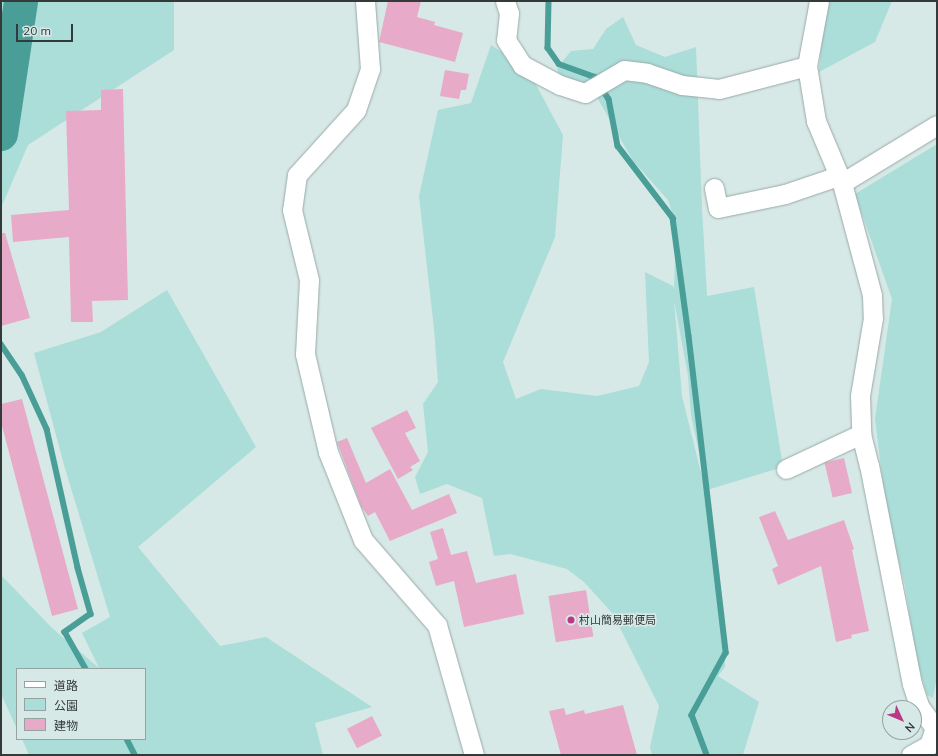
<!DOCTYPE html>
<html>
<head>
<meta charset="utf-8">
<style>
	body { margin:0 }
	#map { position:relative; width:938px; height:756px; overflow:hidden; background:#d7e9e7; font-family:Mulish,"Noto Sans JP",sans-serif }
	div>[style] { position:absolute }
	.green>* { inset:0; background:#abddd9 }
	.stream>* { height:5.5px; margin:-2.75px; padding:0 2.75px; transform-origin:2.75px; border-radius:2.75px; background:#499e98 }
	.river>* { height:34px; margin:-17px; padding:0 17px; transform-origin:17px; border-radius:17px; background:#499e98 }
	.building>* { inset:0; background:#e8aac9; transform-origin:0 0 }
	.roads { filter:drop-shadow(0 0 1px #98a9a7) drop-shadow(0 0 1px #98a9a7) }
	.minor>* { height:19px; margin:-9.5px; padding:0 9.5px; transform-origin:9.5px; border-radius:9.5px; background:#fff }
	.dots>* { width:11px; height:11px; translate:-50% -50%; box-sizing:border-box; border:2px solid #d7e9e7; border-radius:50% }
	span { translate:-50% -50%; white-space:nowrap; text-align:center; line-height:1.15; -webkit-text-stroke:3.5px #d7e9e7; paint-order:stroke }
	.poi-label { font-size:11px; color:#333a39 }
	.left { translate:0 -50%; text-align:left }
	.frame { position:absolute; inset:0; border:2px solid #333a39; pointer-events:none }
	.legend { position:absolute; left:16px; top:668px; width:130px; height:72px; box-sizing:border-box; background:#d7e9e7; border:1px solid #95a3a1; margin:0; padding:5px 7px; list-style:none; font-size:12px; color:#333a39 }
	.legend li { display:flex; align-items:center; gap:8px; height:20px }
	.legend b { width:20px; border:1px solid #95a3a1 }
	.north { position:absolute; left:882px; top:700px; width:40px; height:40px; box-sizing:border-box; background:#d7e9e7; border:1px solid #95a3a1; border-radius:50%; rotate:134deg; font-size:11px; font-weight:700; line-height:16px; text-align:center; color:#333a39 }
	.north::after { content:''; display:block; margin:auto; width:14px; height:18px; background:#b83a87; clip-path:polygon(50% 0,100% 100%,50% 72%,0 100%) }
	.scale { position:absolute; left:16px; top:24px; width:57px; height:18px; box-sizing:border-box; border:2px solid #333a39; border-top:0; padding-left:5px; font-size:12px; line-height:14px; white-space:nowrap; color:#333a39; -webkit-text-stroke:3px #d7e9e7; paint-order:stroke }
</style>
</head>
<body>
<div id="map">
	<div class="green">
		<div style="clip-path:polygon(1px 1px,174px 1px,174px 50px,28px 145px,1px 208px)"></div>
		<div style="clip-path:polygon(825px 1px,892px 1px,875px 42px,819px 72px)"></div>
		<div style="clip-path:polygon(623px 17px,636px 45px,665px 57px,696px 47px,702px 208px,707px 296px,754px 287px,783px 467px,707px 490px,691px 415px,688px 376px,674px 300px,682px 396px,707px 497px,714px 550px,725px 649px,725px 667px,718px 676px,759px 702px,743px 755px,652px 755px,650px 747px,659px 706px,613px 614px,584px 582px,567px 569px,510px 554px,494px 556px,482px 498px,447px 484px,420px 494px,415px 477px,428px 452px,423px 404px,438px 382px,434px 329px,419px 196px,438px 110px,471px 103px,491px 45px,527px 68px,563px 135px,555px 237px,503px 362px,516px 399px,541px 389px,597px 396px,639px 386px,649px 362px,645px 272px,673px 286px,674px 289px,676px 224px,668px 200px,633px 161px,594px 92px,563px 86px,557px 68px,571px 51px,593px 49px,606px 29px)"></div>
		<div style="clip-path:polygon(937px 144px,937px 677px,933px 698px,927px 695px,916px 657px,905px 585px,887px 516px,875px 419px,892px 299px,855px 194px)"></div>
		<div style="clip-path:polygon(167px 290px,256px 447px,138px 547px,220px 646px,266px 637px,372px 707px,315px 723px,323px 755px,29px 755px,22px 739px,145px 739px,145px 669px,17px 669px,17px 729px,1px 694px,1px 575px,52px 628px,99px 668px,82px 633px,110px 617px,64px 465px,34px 353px,101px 332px)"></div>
	</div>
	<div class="stream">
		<div style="left:549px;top:1px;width:47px;rotate:91.2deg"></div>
		<div style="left:548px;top:48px;width:19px;rotate:55deg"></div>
		<div style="left:559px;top:64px;width:38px;rotate:20deg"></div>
		<div style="left:595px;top:77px;width:26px;rotate:58deg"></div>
		<div style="left:609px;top:99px;width:48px;rotate:79.2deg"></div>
		<div style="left:618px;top:146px;width:91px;rotate:52.6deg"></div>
		<div style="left:673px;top:218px;width:119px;rotate:82.3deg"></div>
		<div style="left:689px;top:336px;width:319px;rotate:83.3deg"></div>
		<div style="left:726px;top:653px;width:71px;rotate:118.7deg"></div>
		<div style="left:692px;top:715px;width:43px;rotate:69.4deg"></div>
		<div style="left:1px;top:344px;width:37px;rotate:56deg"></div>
		<div style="left:22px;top:375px;width:60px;rotate:65.2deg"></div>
		<div style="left:47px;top:429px;width:142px;rotate:77.4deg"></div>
		<div style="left:78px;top:568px;width:48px;rotate:74.2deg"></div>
		<div style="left:91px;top:614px;width:32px;rotate:145deg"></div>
		<div style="left:65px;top:632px;width:43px;rotate:60.4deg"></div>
		<div style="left:127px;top:739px;width:18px;rotate:63deg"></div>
	</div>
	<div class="river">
		<div style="left:1px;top:134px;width:134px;rotate:-81.4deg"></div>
	</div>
	<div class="building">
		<div style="clip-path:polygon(388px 1px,421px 1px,417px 17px,435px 22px,434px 25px,463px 33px,455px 62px,379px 42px)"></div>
		<div style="clip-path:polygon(445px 70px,469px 74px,466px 90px,461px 90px,459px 99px,440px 96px)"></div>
		<div style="clip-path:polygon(123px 89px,128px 300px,92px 301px,93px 322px,71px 322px,69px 237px,13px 242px,11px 215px,69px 210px,66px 111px,101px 110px,101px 90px)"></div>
		<div style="clip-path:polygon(1px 233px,5px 233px,30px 318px,1px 326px)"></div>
		<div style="clip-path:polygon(22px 399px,78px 609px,52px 616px,1px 422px,1px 404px)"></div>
		<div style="clip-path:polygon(407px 410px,416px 428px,405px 433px,420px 461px,410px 467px,413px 470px,398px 479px,371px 428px)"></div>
		<div style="clip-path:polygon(347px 438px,366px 483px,390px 469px,412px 510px,449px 494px,457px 513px,390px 541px,375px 512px,368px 516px,361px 506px,337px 442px)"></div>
		<div style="left:844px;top:458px;width:36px;height:20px;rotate:77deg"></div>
		<div style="clip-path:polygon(775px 511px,788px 540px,844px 520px,854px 549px,852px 550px,869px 631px,851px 635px,852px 638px,836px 642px,821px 566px,778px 585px,772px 569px,778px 566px,759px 517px)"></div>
		<div style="clip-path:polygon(443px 528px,451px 555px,467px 551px,476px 583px,516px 574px,524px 614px,464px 627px,454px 581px,436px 586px,429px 562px,438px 559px,430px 532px)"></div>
		<div style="left:586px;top:590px;width:47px;height:38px;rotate:81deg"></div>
		<div style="clip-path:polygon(623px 705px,637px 755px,561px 755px,549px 711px,564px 708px,566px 715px,584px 710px,585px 714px)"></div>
		<div style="left:372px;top:716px;width:22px;height:28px;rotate:63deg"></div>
	</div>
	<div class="roads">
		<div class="minor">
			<div style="left:365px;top:1px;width:68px;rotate:85.8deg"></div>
			<div style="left:370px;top:69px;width:43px;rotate:108.9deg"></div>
			<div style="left:356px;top:110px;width:88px;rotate:132.2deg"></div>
			<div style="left:297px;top:175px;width:35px;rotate:98deg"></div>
			<div style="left:292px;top:210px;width:72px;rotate:76.3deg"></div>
			<div style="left:309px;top:280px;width:74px;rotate:93.1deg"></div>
			<div style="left:305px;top:354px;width:101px;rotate:76.8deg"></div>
			<div style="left:328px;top:452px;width:95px;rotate:68.3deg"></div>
			<div style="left:363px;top:540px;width:113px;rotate:49deg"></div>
			<div style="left:437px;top:625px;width:135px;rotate:74.1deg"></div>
			<div style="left:505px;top:1px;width:13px;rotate:72deg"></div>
			<div style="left:509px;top:13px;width:27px;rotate:96deg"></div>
			<div style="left:506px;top:40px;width:30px;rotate:57deg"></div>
			<div style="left:522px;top:65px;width:43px;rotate:27.8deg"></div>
			<div style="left:560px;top:85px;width:26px;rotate:18deg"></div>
			<div style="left:585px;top:93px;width:45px;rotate:-30.5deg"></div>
			<div style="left:624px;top:70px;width:23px;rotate:7deg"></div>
			<div style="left:647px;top:73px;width:37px;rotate:19deg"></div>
			<div style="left:682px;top:85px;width:37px;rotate:6deg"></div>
			<div style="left:719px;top:89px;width:91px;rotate:-14.6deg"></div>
			<div style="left:819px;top:1px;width:66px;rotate:100.5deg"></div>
			<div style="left:807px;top:66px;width:56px;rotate:80.7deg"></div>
			<div style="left:816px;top:121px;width:67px;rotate:67.2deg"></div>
			<div style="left:842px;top:183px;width:116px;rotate:75deg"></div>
			<div style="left:872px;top:295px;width:23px;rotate:88deg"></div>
			<div style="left:873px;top:318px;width:79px;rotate:99.5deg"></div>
			<div style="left:860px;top:396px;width:38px;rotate:88deg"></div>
			<div style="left:861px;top:434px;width:32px;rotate:76deg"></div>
			<div style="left:869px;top:465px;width:223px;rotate:78.9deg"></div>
			<div style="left:912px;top:684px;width:23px;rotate:72deg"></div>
			<div style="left:919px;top:706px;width:27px;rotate:54deg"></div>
			<div style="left:842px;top:183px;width:111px;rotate:-31.4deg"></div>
			<div style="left:714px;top:188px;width:20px;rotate:79deg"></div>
			<div style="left:718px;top:208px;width:68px;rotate:-11.8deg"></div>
			<div style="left:785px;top:194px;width:56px;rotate:-18.8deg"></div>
			<div style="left:786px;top:469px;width:83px;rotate:-25deg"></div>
			<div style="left:911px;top:755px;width:21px;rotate:-29deg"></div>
			<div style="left:929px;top:745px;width:24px;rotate:-71deg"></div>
		</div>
	</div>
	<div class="dots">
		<div style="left:571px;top:620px;background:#b83a87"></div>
	</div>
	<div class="poi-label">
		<span class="left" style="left:579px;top:620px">村山簡易郵便局</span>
	</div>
	<div class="frame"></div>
	<ul class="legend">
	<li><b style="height:5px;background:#fff"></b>道路</li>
	<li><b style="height:11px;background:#abddd9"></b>公園</li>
	<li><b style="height:11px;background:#e8aac9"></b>建物</li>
	</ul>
	<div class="north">N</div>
	<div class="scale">20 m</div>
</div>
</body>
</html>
